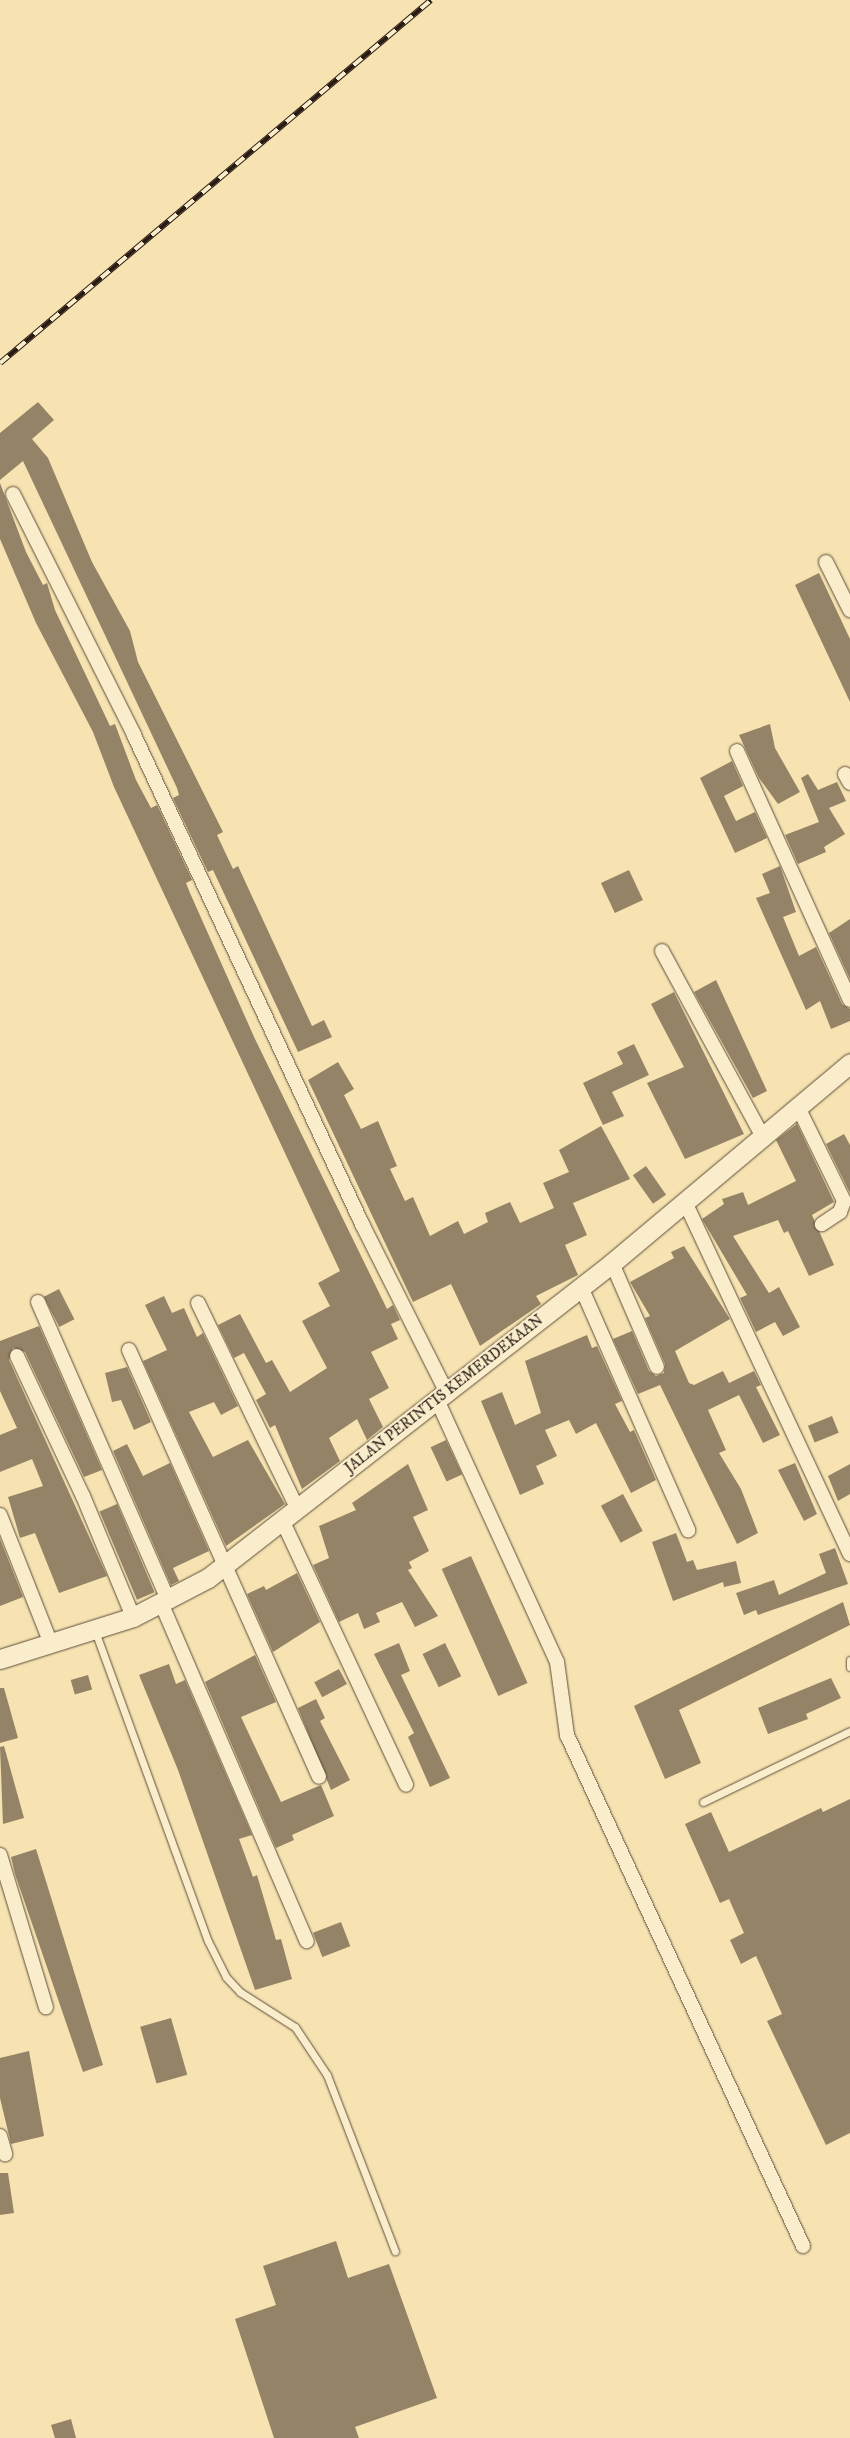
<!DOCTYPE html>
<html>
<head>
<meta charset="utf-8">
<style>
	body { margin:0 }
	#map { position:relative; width:850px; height:2438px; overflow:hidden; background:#f7e3b1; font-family:"IM FELL DW Pica",serif }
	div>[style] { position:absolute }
	.building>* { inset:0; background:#948366; transform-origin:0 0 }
	.roads { filter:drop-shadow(0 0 1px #5c4d3b) drop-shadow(0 0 1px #5c4d3b) }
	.lane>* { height:7px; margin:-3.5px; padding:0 3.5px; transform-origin:3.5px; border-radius:3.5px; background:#faedcc }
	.street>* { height:14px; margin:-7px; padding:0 7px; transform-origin:7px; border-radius:7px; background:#faedcc }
	.secondary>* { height:19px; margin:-9.5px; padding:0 9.5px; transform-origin:9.5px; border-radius:9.5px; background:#faedcc }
	.rail>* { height:5.5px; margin-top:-2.75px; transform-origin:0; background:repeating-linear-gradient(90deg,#faedcc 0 11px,#291b14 0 22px); box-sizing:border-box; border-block:1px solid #291b14 }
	span { translate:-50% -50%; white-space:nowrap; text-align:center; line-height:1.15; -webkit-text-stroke:4.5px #faedcc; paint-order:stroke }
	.street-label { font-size:15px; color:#291b14 }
</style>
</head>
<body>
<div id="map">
	<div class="building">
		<div style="clip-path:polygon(38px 402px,54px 420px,32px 439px,48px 458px,92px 562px,130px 631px,138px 662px,223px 832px,217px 835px,233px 869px,238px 866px,312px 1026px,324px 1020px,332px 1037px,298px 1052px,213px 870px,208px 872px,173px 798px,179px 795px,177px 788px,23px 461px,0 480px,0 433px)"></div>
		<div style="clip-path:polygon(0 483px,26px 552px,43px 585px,47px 583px,55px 610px,110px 726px,115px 724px,136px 780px,151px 808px,157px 805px,192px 880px,186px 883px,190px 893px,255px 1039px,387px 1309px,393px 1305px,400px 1320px,391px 1324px,398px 1339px,371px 1352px,389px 1388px,369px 1399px,383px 1427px,367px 1440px,357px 1419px,329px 1438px,340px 1461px,302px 1489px,275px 1425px,270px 1428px,256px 1400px,266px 1394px,244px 1353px,234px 1358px,218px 1325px,240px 1314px,266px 1363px,272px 1360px,290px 1392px,327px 1368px,302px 1321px,330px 1306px,318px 1283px,340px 1271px,114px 787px,93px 732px,36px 623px,0 539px)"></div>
		<div style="clip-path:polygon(819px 573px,850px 639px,850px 702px,795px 585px)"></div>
		<div style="clip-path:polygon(770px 724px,775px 748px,800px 792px,778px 804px,759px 778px,739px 735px)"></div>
		<div style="clip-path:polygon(732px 761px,743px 786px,724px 796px,736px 821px,755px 812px,767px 838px,735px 853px,700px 778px)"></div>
		<div style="clip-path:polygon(808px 774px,818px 790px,837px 782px,846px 801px,829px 808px,845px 834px,824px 847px,826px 852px,798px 864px,785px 835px,819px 822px,801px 778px)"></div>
		<div style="clip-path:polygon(780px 866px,796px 912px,783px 917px,799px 956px,816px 947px,842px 1004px,850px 1009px,850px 1021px,831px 1029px,820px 1001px,806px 1010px,756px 898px,770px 893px,762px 874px)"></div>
		<div style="left:629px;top:870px;width:33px;height:31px;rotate:65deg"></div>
		<div style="clip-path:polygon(850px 919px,850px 979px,829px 933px)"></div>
		<div style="clip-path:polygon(716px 980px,767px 1091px,753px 1098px,694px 992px)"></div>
		<div style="clip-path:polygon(674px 992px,744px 1134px,685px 1159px,647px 1083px,684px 1067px,651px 1004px)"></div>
		<div style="clip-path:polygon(634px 1044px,649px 1075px,612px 1092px,624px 1116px,603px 1125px,583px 1083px,623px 1064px,617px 1052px)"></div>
		<div style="clip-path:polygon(338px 1062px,354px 1089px,344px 1095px,361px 1129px,378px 1121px,397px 1166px,390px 1169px,405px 1201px,413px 1197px,430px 1236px,458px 1221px,464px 1234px,488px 1222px,485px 1213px,510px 1202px,520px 1223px,554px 1208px,543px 1183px,569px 1172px,559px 1150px,601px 1126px,630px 1179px,573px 1203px,587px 1235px,565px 1245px,578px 1275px,536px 1296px,541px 1304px,480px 1346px,451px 1284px,413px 1302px,308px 1080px)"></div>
		<div style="clip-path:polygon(797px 1124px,834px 1202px,812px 1215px,834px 1265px,809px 1276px,788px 1231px,784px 1233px,778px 1220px,733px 1236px,769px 1293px,779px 1287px,800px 1327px,783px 1336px,775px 1322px,756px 1332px,740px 1298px,747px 1295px,702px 1219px,724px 1204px,722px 1199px,743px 1192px,748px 1205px,796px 1181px,776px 1140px)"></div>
		<div style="clip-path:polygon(844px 1134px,850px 1145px,850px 1193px,826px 1144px)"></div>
		<div style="left:646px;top:1166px;width:35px;height:16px;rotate:55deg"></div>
		<div style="clip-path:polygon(684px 1246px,730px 1319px,675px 1351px,689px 1383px,694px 1385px,723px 1371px,729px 1383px,754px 1371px,761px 1385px,756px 1387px,780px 1435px,763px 1443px,739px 1395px,708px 1410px,726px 1450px,719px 1453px,741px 1489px,758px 1533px,737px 1544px,660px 1385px,638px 1394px,613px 1339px,632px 1331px,649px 1371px,656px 1376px,664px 1373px,665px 1364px,645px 1318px,650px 1316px,630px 1282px,674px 1258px,671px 1252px)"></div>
		<div style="left:59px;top:1289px;width:34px;height:17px;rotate:63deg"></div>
		<div style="clip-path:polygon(164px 1296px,172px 1313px,184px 1308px,197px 1337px,203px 1333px,238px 1406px,221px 1415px,214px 1402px,189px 1412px,213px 1457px,248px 1440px,285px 1504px,226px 1546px,143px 1361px,167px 1350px,145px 1305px)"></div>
		<div style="clip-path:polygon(39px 1326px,102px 1470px,84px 1477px,25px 1352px,13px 1348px,9px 1360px,107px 1576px,59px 1593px,35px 1533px,20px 1538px,8px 1497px,43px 1486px,32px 1459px,0 1472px,0 1435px,17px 1428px,0 1391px,0 1341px)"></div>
		<div style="clip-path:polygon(587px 1335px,592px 1348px,597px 1346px,622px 1401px,615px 1404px,630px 1432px,634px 1430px,656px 1480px,631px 1493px,596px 1423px,576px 1434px,569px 1420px,545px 1430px,557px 1456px,536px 1466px,544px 1484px,520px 1495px,481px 1401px,502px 1392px,515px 1425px,541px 1413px,525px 1361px)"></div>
		<div style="clip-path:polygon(127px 1367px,151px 1422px,134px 1430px,121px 1400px,112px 1402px,105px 1373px)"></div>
		<div style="left:832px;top:1416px;width:18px;height:26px;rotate:68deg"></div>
		<div style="left:446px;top:1440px;width:38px;height:17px;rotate:65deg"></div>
		<div style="clip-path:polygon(127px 1444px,143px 1476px,170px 1463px,209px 1551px,173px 1568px,179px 1581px,171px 1585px,113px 1451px)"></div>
		<div style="clip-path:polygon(795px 1463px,817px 1514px,804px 1521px,778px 1470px)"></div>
		<div style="clip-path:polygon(408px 1464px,428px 1510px,413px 1517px,429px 1551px,409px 1562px,412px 1568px,408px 1570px,438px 1616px,415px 1627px,402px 1602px,376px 1613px,380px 1622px,364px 1629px,358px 1613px,339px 1622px,313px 1565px,329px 1558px,319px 1526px,356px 1510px,352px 1503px)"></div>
		<div style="clip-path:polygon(850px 1464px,850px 1494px,838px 1501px,828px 1476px)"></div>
		<div style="left:623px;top:1494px;width:42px;height:25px;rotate:62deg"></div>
		<div style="left:117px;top:1504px;width:96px;height:19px;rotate:67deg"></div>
		<div style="clip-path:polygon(676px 1533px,687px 1562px,693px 1560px,697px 1570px,736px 1561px,741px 1583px,724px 1587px,723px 1582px,673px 1601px,652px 1542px)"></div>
		<div style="clip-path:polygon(0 1539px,23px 1597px,0 1606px)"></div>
		<div style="clip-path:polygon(835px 1548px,848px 1584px,758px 1615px,756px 1610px,744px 1615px,736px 1593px,774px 1580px,779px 1595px,826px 1573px,819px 1554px)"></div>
		<div style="left:471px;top:1556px;width:139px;height:32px;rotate:66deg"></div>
		<div style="clip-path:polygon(297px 1573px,320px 1622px,273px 1652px,247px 1594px,264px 1586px,266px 1590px)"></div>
		<div style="clip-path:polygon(843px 1602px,850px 1625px,679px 1710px,701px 1763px,665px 1779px,634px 1706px)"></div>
		<div style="clip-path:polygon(399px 1643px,410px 1671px,401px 1675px,450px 1778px,430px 1787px,408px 1737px,414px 1733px,374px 1654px)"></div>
		<div style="left:445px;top:1643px;width:37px;height:25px;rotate:64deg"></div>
		<div style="clip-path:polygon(255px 1655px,276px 1702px,241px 1717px,281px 1802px,321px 1785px,334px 1816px,292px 1835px,294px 1840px,276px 1848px,205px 1682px)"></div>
		<div style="clip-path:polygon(169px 1664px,176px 1684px,185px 1680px,252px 1835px,239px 1839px,253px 1877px,257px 1875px,276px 1940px,281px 1939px,292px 1979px,255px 1990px,178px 1770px,139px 1675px)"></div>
		<div style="left:339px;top:1669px;width:17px;height:28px;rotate:62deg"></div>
		<div style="left:88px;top:1675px;width:15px;height:18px;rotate:74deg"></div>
		<div style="clip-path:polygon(831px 1678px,841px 1698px,806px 1714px,808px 1719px,768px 1734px,758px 1708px)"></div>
		<div style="clip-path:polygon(0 1688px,4px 1688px,18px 1738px,0 1743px)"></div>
		<div style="clip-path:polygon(316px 1699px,325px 1718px,320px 1721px,350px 1780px,331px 1790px,298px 1708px)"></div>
		<div style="clip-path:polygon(4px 1746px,24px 1818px,3px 1824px,0 1747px)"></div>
		<div style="clip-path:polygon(850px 1799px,850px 2133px,826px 2145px,767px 2021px,782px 2014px,756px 1956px,741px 1964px,730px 1940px,744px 1933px,729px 1899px,720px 1903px,685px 1824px,711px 1812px,729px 1852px,821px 1808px,823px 1812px)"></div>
		<div style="clip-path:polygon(36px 1849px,103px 2065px,83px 2072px,15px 1874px,11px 1857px)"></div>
		<div style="left:341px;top:1922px;width:26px;height:30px;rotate:69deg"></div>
		<div style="left:171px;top:2018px;width:59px;height:32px;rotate:74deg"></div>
		<div style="clip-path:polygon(29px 2051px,44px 2136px,11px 2144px,0 2098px,0 2058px)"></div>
		<div style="clip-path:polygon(0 2173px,8px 2173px,14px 2213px,0 2215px)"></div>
		<div style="clip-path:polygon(336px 2241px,348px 2278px,389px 2264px,437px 2398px,355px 2427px,359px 2438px,274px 2438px,235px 2319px,276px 2305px,263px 2266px)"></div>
		<div style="clip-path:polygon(71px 2419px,76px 2438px,55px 2438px,51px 2425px)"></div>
	</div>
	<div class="roads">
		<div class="lane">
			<div style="left:95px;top:1631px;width:330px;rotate:70deg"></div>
			<div style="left:208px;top:1941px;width:40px;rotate:63.4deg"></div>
			<div style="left:226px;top:1977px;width:21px;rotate:47deg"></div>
			<div style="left:240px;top:1992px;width:65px;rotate:32.5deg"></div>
			<div style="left:295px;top:2027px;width:58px;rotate:56.3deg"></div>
			<div style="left:327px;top:2075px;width:189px;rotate:68.9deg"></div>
			<div style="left:850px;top:1660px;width:7px;rotate:90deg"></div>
			<div style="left:703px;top:1802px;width:163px;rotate:-25.8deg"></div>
		</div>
		<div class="street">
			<div style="left:13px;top:494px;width:270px;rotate:63.3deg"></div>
			<div style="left:134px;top:735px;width:540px;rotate:65deg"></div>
			<div style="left:362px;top:1224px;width:191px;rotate:63.3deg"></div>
			<div style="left:826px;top:562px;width:54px;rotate:63.4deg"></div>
			<div style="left:737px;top:751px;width:273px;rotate:65.6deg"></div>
			<div style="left:845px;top:774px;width:10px;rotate:61deg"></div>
			<div style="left:662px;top:951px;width:214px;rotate:61.5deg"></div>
			<div style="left:798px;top:1107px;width:105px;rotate:63.9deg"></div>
			<div style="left:844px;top:1201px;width:12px;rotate:110deg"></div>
			<div style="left:840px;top:1212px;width:22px;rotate:146deg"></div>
			<div style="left:685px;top:1202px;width:389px;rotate:64.9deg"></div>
			<div style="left:612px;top:1263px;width:113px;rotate:66.6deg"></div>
			<div style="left:581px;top:1287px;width:266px;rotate:66.2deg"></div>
			<div style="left:38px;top:1302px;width:327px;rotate:66.4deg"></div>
			<div style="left:198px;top:1303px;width:230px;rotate:64.2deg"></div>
			<div style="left:129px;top:1350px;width:467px;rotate:66deg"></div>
			<div style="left:17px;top:1356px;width:155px;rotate:64.8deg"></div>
			<div style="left:83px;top:1496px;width:131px;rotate:67.5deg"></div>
			<div style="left:438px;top:1402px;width:286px;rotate:65.4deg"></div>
			<div style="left:557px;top:1662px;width:74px;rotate:82.2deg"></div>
			<div style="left:567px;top:1735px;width:563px;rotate:65.21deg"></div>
			<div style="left:0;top:1515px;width:139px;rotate:68.4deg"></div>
			<div style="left:283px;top:1522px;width:290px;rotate:64.9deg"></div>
			<div style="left:162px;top:1605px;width:366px;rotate:66.7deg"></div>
			<div style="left:0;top:1855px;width:159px;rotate:73.2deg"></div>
			<div style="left:0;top:2136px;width:19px;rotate:74deg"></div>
		</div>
		<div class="secondary">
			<div style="left:0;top:1659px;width:139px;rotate:-17.5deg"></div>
			<div style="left:133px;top:1617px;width:85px;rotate:-27.5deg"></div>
			<div style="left:208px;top:1578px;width:512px;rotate:-37.94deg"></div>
			<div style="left:612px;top:1263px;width:311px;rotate:-40deg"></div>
		</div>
	</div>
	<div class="rail">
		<div style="left:0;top:363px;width:563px;rotate:-40.11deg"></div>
	</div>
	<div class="street-label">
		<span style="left:444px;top:1394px;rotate:-38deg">JALAN PERINTIS KEMERDEKAAN</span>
	</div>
</div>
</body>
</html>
